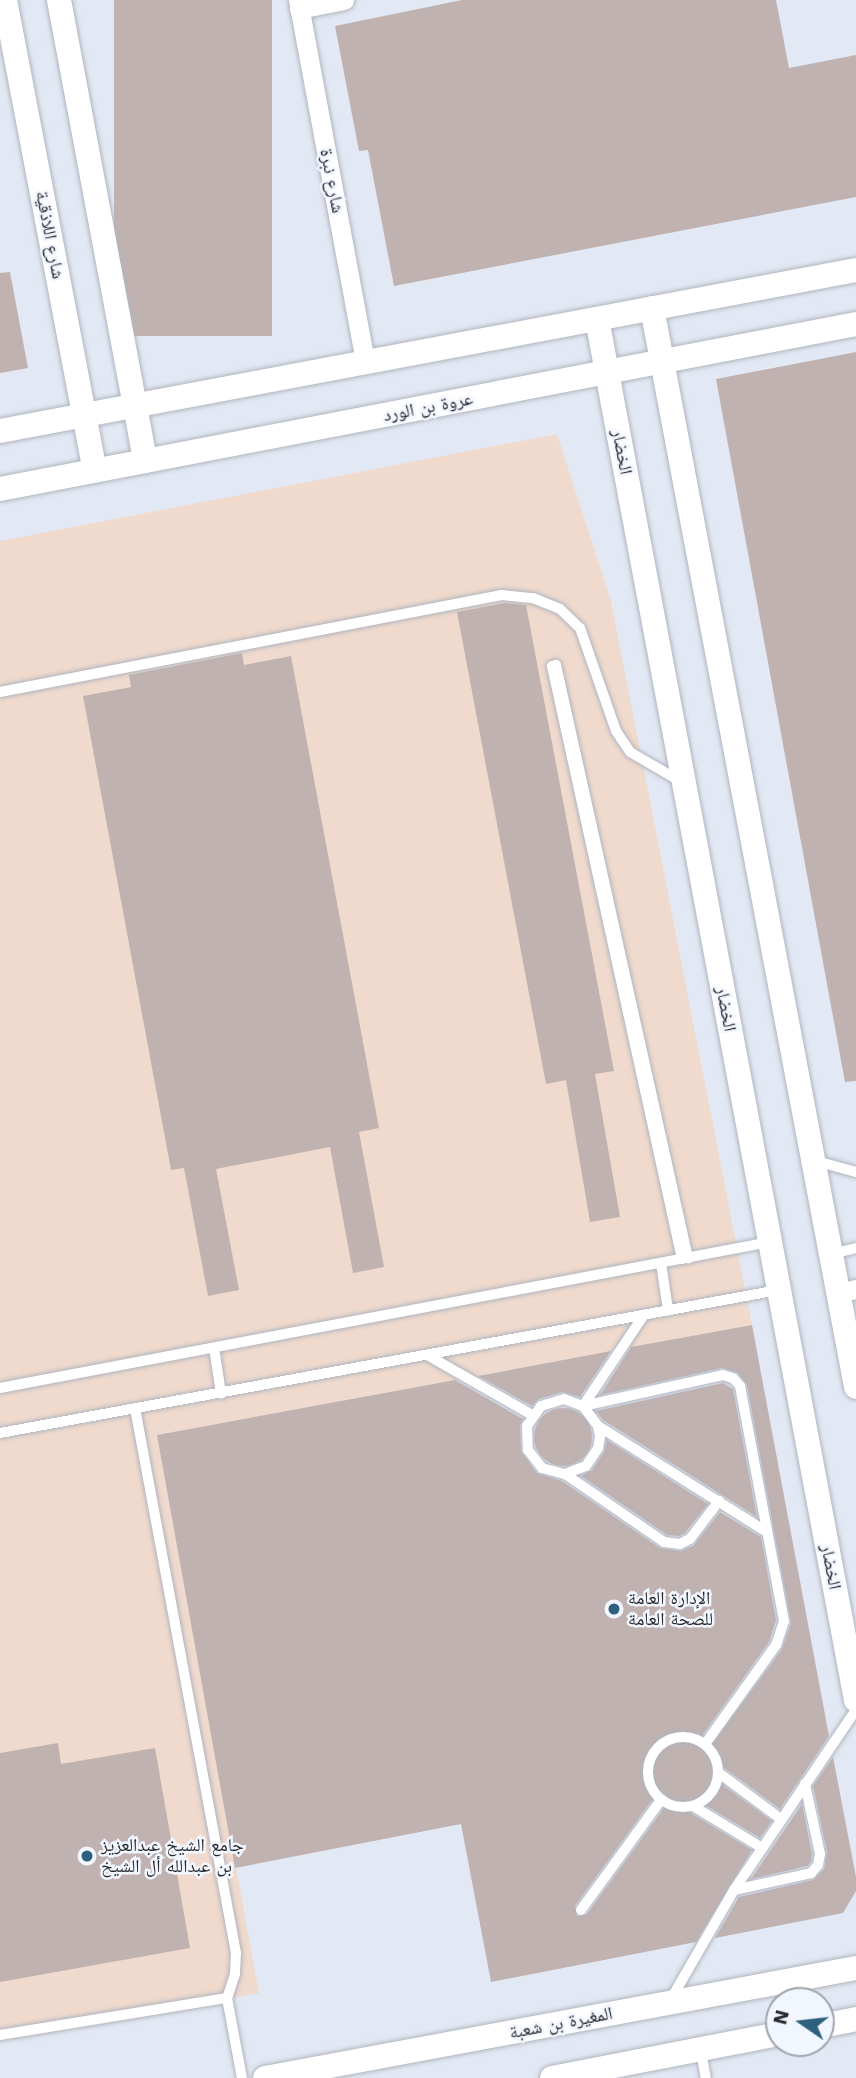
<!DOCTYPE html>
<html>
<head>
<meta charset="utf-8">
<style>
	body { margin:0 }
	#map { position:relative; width:856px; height:2078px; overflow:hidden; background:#e3e9f4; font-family:"Work Sans","Noto Naskh Arabic",sans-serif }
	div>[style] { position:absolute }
	.commercial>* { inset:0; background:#f0dacd }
	.building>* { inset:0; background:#c0b2b0; transform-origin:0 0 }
	.round { border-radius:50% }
	.roads { filter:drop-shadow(0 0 2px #b0b5bf) drop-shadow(0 0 2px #b0b5bf) }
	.service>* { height:10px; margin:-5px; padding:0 5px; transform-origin:5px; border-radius:5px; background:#fff }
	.service>.ring { margin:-5px; padding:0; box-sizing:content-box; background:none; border:10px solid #fff; border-radius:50% }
	.minor>* { height:19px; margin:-9.5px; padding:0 9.5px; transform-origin:9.5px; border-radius:9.5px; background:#fff }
	.tertiary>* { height:24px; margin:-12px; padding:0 12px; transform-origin:12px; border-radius:12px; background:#fff }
	.dots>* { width:19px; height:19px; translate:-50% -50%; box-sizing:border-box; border:4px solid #f2f6ff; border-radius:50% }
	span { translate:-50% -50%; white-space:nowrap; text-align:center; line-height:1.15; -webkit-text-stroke:5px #f2f6ff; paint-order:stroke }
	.street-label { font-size:18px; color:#26282c }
	.poi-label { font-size:18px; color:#26282c }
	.left { translate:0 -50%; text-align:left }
	.north { position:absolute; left:765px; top:1987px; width:70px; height:70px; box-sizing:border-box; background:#f2f6ff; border:2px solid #a0a4ab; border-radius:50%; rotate:284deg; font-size:19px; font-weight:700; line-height:28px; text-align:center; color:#26282c }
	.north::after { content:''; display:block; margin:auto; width:24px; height:32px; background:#2d617d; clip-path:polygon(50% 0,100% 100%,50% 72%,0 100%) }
</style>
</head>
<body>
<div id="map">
	<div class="commercial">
		<div style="clip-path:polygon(557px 434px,611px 601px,752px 1325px,157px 1435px,259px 1993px,0 2041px,0 541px)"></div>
	</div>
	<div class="building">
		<div style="left:114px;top:0;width:158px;height:336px"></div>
		<div style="clip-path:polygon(462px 0,776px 0,789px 68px,856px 55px,856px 197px,394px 286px,368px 150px,359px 151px,335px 26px)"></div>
		<div style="clip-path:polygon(10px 272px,28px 368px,0 373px,0 273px)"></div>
		<div style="clip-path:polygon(856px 352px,856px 1081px,845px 1082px,716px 379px)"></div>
		<div style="clip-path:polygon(505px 603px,526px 605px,614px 1071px,595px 1074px,620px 1217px,590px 1222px,566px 1080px,546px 1084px,457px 612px)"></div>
		<div style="clip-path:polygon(242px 653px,244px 665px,291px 656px,379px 1128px,359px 1132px,384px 1267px,353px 1273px,330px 1147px,216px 1169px,239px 1290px,208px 1296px,184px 1168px,171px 1170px,83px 696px,131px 687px,129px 675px)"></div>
		<div style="clip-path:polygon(evenodd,752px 1325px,829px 1736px,780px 1809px,723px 1767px,713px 1769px,715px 1779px,772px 1821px,760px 1838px,697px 1800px,687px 1802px,689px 1812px,752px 1850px,696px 1942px,491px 1982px,461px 1824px,235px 1868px,157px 1435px,455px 1380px,523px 1419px,520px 1426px,521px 1451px,537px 1473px,562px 1481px,660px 1548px,680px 1551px,693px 1546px,720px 1512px,761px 1537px,776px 1620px,769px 1642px,699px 1740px,699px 1748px,707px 1751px,782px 1649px,791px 1623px,747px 1385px,738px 1373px,722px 1368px,600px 1395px,631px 1347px,752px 1325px,661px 1793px,667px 1796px,667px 1804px,587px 1914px,577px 1916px,575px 1906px,655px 1796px,661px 1793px)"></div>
		<div style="clip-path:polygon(611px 1351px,580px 1397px,562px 1392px,539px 1399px,532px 1406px,478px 1376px)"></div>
		<div style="clip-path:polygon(723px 1383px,733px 1389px,757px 1517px,603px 1420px,596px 1411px)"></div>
		<div class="round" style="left:534px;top:1408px;width:58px;height:58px"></div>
		<div style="clip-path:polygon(607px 1440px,708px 1504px,685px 1533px,679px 1536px,667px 1535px,581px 1476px,592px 1470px,604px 1452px)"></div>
		<div style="clip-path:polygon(58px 1743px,61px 1764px,155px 1748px,190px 1948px,0 1982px,0 1753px)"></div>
		<div style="clip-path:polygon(833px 1757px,856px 1877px,856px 1891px,843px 1913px,715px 1938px,739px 1897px,813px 1880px,824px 1869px,827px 1852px,813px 1786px)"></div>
		<div style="clip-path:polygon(802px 1804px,812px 1854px,811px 1862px,807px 1866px,751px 1879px)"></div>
	</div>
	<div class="roads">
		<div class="service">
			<div style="left:0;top:692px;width:511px;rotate:-10.94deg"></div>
			<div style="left:502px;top:595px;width:31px;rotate:6deg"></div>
			<div style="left:533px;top:598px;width:29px;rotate:22deg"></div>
			<div style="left:560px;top:609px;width:28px;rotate:44deg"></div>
			<div style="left:580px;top:628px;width:109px;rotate:70.7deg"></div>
			<div style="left:616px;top:731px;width:25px;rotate:56deg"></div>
			<div style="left:630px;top:752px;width:58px;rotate:30.1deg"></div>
			<div style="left:816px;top:1161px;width:41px;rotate:15.4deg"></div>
			<div style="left:831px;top:1254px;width:26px;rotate:-13deg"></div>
			<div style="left:682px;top:1259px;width:607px;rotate:-102.37deg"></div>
			<div style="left:552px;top:666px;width:4px;rotate:-14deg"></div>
			<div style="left:556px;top:665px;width:608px;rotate:77.45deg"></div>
			<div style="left:661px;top:1263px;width:48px;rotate:81.5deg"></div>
			<div style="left:214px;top:1348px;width:46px;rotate:81.2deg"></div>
			<div style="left:427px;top:1355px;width:121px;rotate:29.7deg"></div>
			<div style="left:0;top:1388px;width:784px;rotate:-10.74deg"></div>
			<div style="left:583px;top:1406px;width:143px;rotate:-12.5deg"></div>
			<div style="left:723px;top:1375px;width:10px;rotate:17deg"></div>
			<div style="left:733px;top:1378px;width:11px;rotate:49deg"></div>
			<div style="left:740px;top:1386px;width:239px;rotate:79.4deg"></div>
			<div style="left:784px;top:1621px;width:25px;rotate:108deg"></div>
			<div style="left:776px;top:1645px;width:122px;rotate:125.6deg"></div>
			<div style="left:583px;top:1406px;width:110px;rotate:-56.2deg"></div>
			<div style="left:135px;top:1408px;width:554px;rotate:79.5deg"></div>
			<div style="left:236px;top:1953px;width:21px;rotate:93deg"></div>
			<div style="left:235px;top:1974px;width:25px;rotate:108deg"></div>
			<div style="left:598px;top:1426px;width:199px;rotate:32.1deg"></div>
			<div style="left:0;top:1433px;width:791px;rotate:-10.41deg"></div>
			<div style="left:565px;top:1474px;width:22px;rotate:-21deg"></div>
			<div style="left:586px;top:1466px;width:22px;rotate:-56deg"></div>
			<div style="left:598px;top:1448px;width:11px;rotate:-80deg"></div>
			<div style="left:600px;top:1437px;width:11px;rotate:-100deg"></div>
			<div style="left:598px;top:1426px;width:25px;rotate:-127deg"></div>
			<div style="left:583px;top:1406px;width:20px;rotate:-160deg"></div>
			<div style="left:564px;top:1399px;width:24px;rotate:163deg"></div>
			<div style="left:541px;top:1406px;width:24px;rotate:125deg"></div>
			<div style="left:527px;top:1426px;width:24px;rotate:88deg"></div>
			<div style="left:528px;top:1450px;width:23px;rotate:52deg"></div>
			<div style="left:542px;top:1468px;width:24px;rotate:15deg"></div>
			<div style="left:565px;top:1474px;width:120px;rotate:34.5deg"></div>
			<div style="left:664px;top:1542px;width:16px;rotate:7deg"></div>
			<div style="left:680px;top:1544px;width:11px;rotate:-27deg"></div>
			<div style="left:690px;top:1539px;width:48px;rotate:-52.7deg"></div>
			<div class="ring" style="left:648px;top:1737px;width:60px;height:60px"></div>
			<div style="left:719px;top:1773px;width:77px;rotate:36.6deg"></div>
			<div style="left:693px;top:1806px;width:81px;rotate:31.3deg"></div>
			<div style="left:734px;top:1890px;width:79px;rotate:-12.4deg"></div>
			<div style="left:811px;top:1873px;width:11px;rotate:-49deg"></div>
			<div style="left:818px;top:1865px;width:11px;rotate:-80deg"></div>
			<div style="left:820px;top:1854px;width:72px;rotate:-102.1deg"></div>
			<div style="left:581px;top:1910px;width:136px;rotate:-54deg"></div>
			<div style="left:671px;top:1999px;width:126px;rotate:-60deg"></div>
			<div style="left:734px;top:1890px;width:217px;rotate:-55.9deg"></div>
			<div style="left:0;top:2035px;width:230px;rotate:-9.3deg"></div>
			<div style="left:227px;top:1998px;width:81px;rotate:79.4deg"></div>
			<div style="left:701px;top:2051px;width:27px;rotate:80deg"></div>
		</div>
		<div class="minor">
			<div style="left:298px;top:0;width:368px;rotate:79.5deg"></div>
			<div style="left:299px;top:9px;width:46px;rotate:-11.3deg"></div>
			<div style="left:838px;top:1293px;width:18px;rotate:-13deg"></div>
		</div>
		<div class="tertiary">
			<div style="left:5px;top:0;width:479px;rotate:79.2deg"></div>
			<div style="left:59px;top:0;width:469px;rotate:79.4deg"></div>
			<div style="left:652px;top:308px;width:1098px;rotate:79.29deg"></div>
			<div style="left:597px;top:319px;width:1405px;rotate:79.38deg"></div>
			<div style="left:0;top:431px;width:871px;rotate:-10.65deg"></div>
			<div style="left:0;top:489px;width:872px;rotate:-10.91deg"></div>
			<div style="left:821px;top:2026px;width:36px;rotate:-11deg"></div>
			<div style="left:265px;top:2078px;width:601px;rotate:-10.54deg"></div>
			<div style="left:552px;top:2078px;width:231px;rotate:-11deg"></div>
		</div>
	</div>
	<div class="dots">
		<div style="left:614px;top:1609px;background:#2d617d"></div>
		<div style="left:87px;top:1856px;background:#2d617d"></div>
	</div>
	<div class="street-label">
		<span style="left:332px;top:181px;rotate:79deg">شارع نبرة</span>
		<span style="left:50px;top:235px;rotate:79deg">شارع اللاذقية</span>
		<span style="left:428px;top:407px;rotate:-11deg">عروة بن الورد</span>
		<span style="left:622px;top:452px;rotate:79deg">الخضار</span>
		<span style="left:726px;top:1009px;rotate:79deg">الخضار</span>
		<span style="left:831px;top:1567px;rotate:79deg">الخضار</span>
		<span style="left:561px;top:2023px;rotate:-11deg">المغيرة بن شعبة</span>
	</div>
	<div class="poi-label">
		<span class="left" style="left:628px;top:1609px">الإدارة العامة<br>للصحة العامة</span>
		<span class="left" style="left:101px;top:1856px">جامع الشيخ عبدالعزيز<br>بن عبدالله أل الشيخ</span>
	</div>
	<div class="north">N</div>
</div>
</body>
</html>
